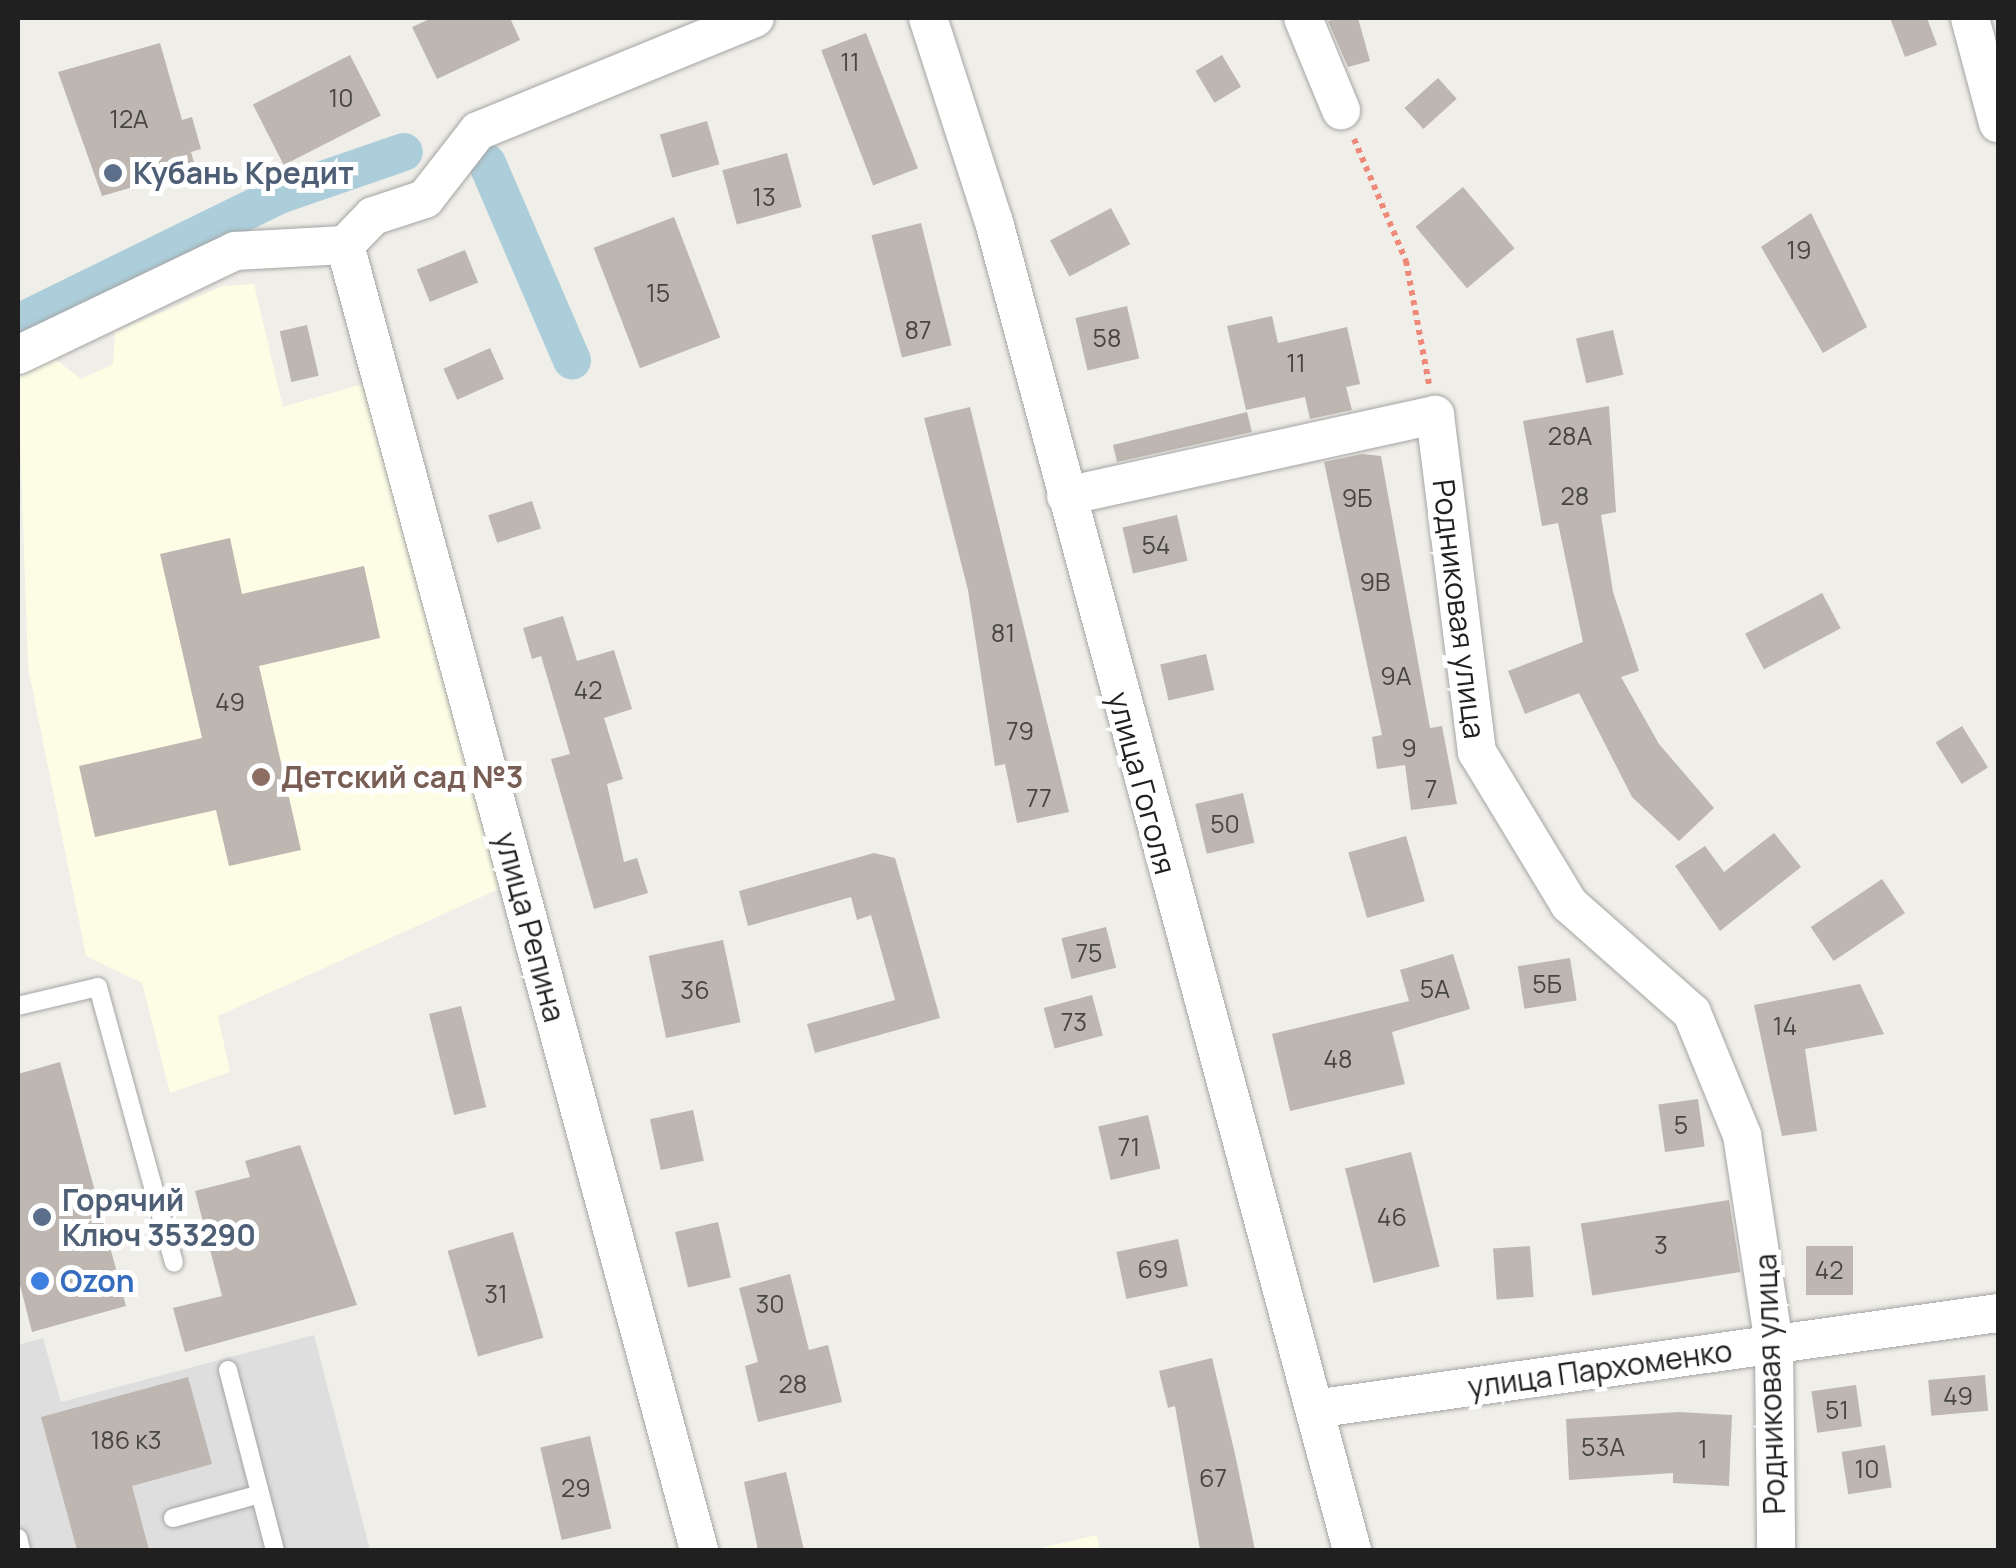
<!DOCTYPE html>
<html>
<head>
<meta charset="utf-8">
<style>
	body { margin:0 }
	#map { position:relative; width:2016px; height:1568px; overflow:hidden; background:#f0eee8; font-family:Manrope,sans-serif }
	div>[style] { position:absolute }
	.residential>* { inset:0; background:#dedede }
	.education>* { inset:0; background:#fcfde4 }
	.canal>* { height:38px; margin:-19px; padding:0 19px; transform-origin:19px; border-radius:19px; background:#acceda }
	.building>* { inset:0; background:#bdb6b1; transform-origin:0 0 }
	.path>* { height:6px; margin-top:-3px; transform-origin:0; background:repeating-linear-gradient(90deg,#ef897a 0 5px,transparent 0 10px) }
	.roads { filter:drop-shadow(0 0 2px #a4a4a4) drop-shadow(0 0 2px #a4a4a4) }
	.lane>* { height:18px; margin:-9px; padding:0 9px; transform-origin:9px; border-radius:9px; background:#fff }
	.street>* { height:38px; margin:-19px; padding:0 19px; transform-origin:19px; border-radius:19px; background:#fff }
	.dots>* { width:28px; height:28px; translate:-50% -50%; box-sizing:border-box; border:5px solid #fff; border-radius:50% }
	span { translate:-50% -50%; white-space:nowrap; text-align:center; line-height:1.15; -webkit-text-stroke:10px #fff; paint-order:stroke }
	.number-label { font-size:25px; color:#474644 }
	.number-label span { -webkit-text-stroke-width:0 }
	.service-label { font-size:30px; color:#4e5e75; font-weight:700 }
	.left { translate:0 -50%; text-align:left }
	.street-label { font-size:30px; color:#202020 }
	.education-label { font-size:30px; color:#785e54; font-weight:700 }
	.shop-label { font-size:30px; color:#366cbe; font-weight:700 }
	.frame { position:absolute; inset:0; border:20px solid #202020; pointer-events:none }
</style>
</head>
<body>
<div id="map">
	<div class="residential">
		<div style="clip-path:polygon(314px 1335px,370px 1550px,18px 1550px,18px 1345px,43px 1338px,61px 1402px)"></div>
	</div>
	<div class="education">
		<div style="clip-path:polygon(254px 284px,283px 407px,366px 383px,501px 888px,218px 1016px,230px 1072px,170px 1093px,142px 983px,86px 956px,28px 667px,18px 377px,54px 358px,81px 379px,113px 364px,115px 332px,223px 286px)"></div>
		<div style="clip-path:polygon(1097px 1535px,1100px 1550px,1032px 1550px)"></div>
	</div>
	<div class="canal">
		<div style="left:487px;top:163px;width:215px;rotate:66.7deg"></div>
		<div style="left:18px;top:323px;width:291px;rotate:-26.1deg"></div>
		<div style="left:279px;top:195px;width:132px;rotate:-19deg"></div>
	</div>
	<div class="building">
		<div style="clip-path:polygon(432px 18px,510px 18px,520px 40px,437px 79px,412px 27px)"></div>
		<div style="clip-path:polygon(1340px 18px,1358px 18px,1370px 61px,1348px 67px,1328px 21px)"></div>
		<div style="clip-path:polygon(1890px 18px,1927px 18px,1937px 45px,1905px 57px)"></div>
		<div style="left:866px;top:33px;width:145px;height:48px;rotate:69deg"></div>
		<div style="clip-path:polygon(160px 43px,182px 120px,192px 117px,201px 149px,191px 152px,196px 169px,102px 196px,58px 72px)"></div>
		<div style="left:350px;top:55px;width:68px;height:109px;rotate:63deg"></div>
		<div style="left:1222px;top:55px;width:37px;height:31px;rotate:59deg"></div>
		<div style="left:1438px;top:78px;width:28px;height:45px;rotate:48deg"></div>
		<div style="left:707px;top:121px;width:45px;height:49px;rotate:74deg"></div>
		<div style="left:787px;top:153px;width:56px;height:67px;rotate:75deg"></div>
		<div style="left:1463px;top:187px;width:80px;height:62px;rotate:50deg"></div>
		<div style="left:1111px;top:208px;width:41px;height:69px;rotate:62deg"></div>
		<div style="clip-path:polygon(1811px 213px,1867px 327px,1823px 353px,1761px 247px)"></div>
		<div style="left:674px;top:217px;width:129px;height:86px;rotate:69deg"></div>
		<div style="left:921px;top:223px;width:126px;height:51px;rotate:76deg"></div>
		<div style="left:465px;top:250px;width:35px;height:52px;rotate:68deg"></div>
		<div style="left:1127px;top:306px;width:54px;height:53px;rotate:77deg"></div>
		<div style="clip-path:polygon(1272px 316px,1278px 343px,1347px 327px,1360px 384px,1346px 387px,1352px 410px,1310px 419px,1305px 397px,1246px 410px,1227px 326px)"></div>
		<div style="left:307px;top:325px;width:52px;height:28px;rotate:77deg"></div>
		<div style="left:1613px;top:330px;width:46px;height:38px;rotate:77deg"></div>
		<div style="left:490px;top:348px;width:34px;height:51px;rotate:66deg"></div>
		<div style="clip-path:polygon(1609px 406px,1616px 512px,1601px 515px,1613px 592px,1639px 671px,1621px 677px,1659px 744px,1714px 808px,1679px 841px,1632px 797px,1579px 693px,1525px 714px,1508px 671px,1583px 642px,1558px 523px,1542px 526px,1523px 421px)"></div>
		<div style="clip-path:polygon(970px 407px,1069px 812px,1017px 823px,1005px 764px,995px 766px,968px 590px,924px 418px)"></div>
		<div style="clip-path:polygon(1247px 412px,1252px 432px,1117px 462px,1113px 445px)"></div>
		<div style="clip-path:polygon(1362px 454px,1381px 456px,1430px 728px,1442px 726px,1457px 804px,1411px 810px,1405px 765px,1377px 769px,1372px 737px,1382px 735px,1324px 462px)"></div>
		<div style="left:532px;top:501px;width:29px;height:46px;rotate:72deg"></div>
		<div style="left:1177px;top:515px;width:47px;height:56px;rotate:77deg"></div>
		<div style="clip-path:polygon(230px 538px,242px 594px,364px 566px,380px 638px,259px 666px,301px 850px,229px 866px,216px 810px,95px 837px,79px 766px,202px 738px,160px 554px)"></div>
		<div style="left:1822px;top:593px;width:40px;height:87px;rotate:62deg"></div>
		<div style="clip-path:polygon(563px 616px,577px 661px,614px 650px,632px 709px,604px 718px,623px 779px,607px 784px,624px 862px,637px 858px,648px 893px,594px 909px,551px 759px,570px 754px,541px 656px,532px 659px,523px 628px)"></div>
		<div style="left:1206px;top:654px;width:37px;height:47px;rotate:77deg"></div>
		<div style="left:1962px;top:726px;width:49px;height:31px;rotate:58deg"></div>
		<div style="left:1243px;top:793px;width:51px;height:49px;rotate:77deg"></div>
		<div style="clip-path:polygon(1774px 833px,1801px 867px,1720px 931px,1675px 866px,1705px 846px,1724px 872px)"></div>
		<div style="left:1406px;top:836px;width:68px;height:60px;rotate:74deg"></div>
		<div style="clip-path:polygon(874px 853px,895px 858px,940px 1018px,815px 1053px,807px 1024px,895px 1000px,871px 915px,857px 920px,851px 897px,748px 926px,739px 891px)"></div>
		<div style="left:1882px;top:879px;width:41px;height:86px;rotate:56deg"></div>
		<div style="left:1106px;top:927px;width:42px;height:46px;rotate:76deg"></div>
		<div style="left:723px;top:940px;width:84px;height:76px;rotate:78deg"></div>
		<div style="clip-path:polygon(1453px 954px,1470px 1009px,1392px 1032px,1405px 1084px,1290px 1111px,1272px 1034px,1409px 1001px,1400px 970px)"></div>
		<div style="left:1570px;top:958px;width:43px;height:53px;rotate:81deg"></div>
		<div style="clip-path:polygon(1860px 984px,1884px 1034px,1805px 1049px,1817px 1131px,1782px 1136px,1754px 1005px)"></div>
		<div style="left:1092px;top:995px;width:42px;height:50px;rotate:75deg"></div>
		<div style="left:461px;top:1006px;width:104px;height:33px;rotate:76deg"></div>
		<div style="clip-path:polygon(60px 1062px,126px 1306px,32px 1332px,18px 1277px,18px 1074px)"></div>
		<div style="left:1698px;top:1099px;width:48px;height:40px;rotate:82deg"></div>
		<div style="left:693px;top:1110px;width:52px;height:44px;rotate:78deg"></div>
		<div style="left:1148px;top:1115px;width:55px;height:51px;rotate:77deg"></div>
		<div style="clip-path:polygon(300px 1145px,357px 1305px,185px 1352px,173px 1308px,222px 1296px,195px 1191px,250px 1177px,245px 1161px)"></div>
		<div style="left:1411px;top:1152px;width:118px;height:68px;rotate:76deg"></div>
		<div style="left:1729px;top:1200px;width:73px;height:150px;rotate:81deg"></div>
		<div style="left:718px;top:1222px;width:57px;height:44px;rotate:77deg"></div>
		<div style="left:513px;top:1232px;width:110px;height:68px;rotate:74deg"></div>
		<div style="left:1178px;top:1239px;width:48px;height:63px;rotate:78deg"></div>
		<div style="left:1530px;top:1246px;width:51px;height:37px;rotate:86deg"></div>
		<div style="left:1806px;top:1246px;width:47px;height:49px"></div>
		<div style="clip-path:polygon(790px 1274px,809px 1350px,828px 1345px,842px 1402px,758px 1422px,745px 1366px,758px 1362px,739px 1288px)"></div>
		<div style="clip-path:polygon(1212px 1358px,1235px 1454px,1255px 1550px,1200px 1550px,1175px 1406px,1168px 1408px,1159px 1371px)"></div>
		<div style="left:1985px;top:1375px;width:36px;height:57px;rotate:85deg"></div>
		<div style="clip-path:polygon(188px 1377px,212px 1464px,132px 1486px,149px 1550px,77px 1550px,41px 1417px)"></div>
		<div style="left:1856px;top:1385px;width:42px;height:45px;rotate:82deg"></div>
		<div style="clip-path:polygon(1679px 1412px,1732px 1415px,1729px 1486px,1673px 1483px,1673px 1473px,1569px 1480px,1566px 1419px)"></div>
		<div style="left:590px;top:1436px;width:95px;height:51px;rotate:77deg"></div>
		<div style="left:1885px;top:1445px;width:43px;height:44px;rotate:81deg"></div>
		<div style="clip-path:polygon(786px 1472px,804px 1550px,758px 1550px,744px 1482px)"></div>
	</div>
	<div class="path">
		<div style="left:1354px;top:139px;width:133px;rotate:66.9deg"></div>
		<div style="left:1406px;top:261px;width:125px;rotate:79.4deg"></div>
	</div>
	<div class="roads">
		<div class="lane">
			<div style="left:18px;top:1006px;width:82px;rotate:-13.4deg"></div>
			<div style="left:98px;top:987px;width:286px;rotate:74.6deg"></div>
			<div style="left:228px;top:1370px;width:186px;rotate:75.4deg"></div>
			<div style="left:173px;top:1518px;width:90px;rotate:-15.4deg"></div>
			<div style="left:18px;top:1538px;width:12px;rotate:76deg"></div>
		</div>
		<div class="street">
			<div style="left:928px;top:18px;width:214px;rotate:72.1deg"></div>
			<div style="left:994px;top:222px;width:1375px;rotate:74.91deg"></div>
			<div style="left:1303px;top:18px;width:100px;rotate:67.6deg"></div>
			<div style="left:1970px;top:18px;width:109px;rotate:75.1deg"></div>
			<div style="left:345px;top:245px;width:1352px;rotate:74.82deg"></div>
			<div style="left:18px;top:355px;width:241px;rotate:-25.6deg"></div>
			<div style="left:235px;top:251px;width:110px;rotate:-3.1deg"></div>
			<div style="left:345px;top:245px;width:40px;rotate:-46deg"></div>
			<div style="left:373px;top:216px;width:55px;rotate:-18.1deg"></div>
			<div style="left:425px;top:199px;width:86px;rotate:-52.1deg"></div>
			<div style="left:478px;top:131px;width:299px;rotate:-22.2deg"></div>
			<div style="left:1066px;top:496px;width:378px;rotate:-12.4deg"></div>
			<div style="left:1435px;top:415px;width:340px;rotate:82.9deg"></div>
			<div style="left:1477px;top:752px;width:178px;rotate:58.8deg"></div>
			<div style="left:1569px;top:904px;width:164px;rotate:41.5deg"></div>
			<div style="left:1692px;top:1013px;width:132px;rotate:67.7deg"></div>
			<div style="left:1742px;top:1135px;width:212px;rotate:81.3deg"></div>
			<div style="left:1774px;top:1345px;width:205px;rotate:89.4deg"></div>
			<div style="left:1321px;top:1408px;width:684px;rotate:-7.99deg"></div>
		</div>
	</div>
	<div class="dots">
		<div style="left:113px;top:173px;background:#5c6f8a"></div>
		<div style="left:261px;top:777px;background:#8d6e63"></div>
		<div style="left:42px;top:1217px;background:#5c6f8a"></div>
		<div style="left:40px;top:1281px;background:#3f7fe0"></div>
	</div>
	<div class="number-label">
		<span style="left:850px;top:62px">11</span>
		<span style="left:341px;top:98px">10</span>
		<span style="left:129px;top:119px">12А</span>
		<span style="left:764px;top:197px">13</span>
		<span style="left:1799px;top:250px">19</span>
		<span style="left:658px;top:293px">15</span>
		<span style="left:918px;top:330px">87</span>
		<span style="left:1107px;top:338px">58</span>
		<span style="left:1296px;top:363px">11</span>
		<span style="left:1570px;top:436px">28А</span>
		<span style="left:1575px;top:496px">28</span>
		<span style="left:1357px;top:498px">9Б</span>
		<span style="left:1156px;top:545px">54</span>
		<span style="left:1375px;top:582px">9В</span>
		<span style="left:1003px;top:633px">81</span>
		<span style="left:1396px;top:676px">9А</span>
		<span style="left:588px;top:690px">42</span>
		<span style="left:230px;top:702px">49</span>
		<span style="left:1020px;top:731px">79</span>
		<span style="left:1409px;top:748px">9</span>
		<span style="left:1431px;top:789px">7</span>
		<span style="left:1039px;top:798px">77</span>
		<span style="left:1225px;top:824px">50</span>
		<span style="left:1089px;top:953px">75</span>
		<span style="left:1547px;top:984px">5Б</span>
		<span style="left:1435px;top:989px">5А</span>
		<span style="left:695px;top:990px">36</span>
		<span style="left:1074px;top:1022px">73</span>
		<span style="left:1785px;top:1026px">14</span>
		<span style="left:1338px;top:1059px">48</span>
		<span style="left:1681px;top:1125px">5</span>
		<span style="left:1129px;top:1147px">71</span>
		<span style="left:1392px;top:1217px">46</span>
		<span style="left:1661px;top:1245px">3</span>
		<span style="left:1153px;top:1269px">69</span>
		<span style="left:1829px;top:1270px">42</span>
		<span style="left:496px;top:1294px">31</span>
		<span style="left:770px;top:1304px">30</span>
		<span style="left:793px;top:1384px">28</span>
		<span style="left:1958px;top:1396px">49</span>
		<span style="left:1837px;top:1410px">51</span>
		<span style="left:126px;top:1440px">186 к3</span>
		<span style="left:1603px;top:1447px">53А</span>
		<span style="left:1703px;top:1449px">1</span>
		<span style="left:1867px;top:1469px">10</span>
		<span style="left:1213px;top:1478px">67</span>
		<span style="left:576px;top:1488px">29</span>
	</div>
	<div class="service-label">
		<span class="left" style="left:133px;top:173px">Кубань Кредит</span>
		<span class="left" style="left:62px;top:1217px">Горячий<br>Ключ 353290</span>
	</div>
	<div class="street-label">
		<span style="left:1459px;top:609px;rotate:83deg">Родниковая улица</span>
		<span style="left:1142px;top:783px;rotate:75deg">улица Гоголя</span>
		<span style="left:530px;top:927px;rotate:75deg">улица Репина</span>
		<span style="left:1600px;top:1369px;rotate:-8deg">улица Пархоменко</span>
		<span style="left:1770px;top:1384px;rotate:-92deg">Родниковая улица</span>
	</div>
	<div class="education-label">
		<span class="left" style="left:281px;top:777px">Детский сад №3</span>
	</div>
	<div class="shop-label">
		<span class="left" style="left:60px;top:1281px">Ozon</span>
	</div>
	<div class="frame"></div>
</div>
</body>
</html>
